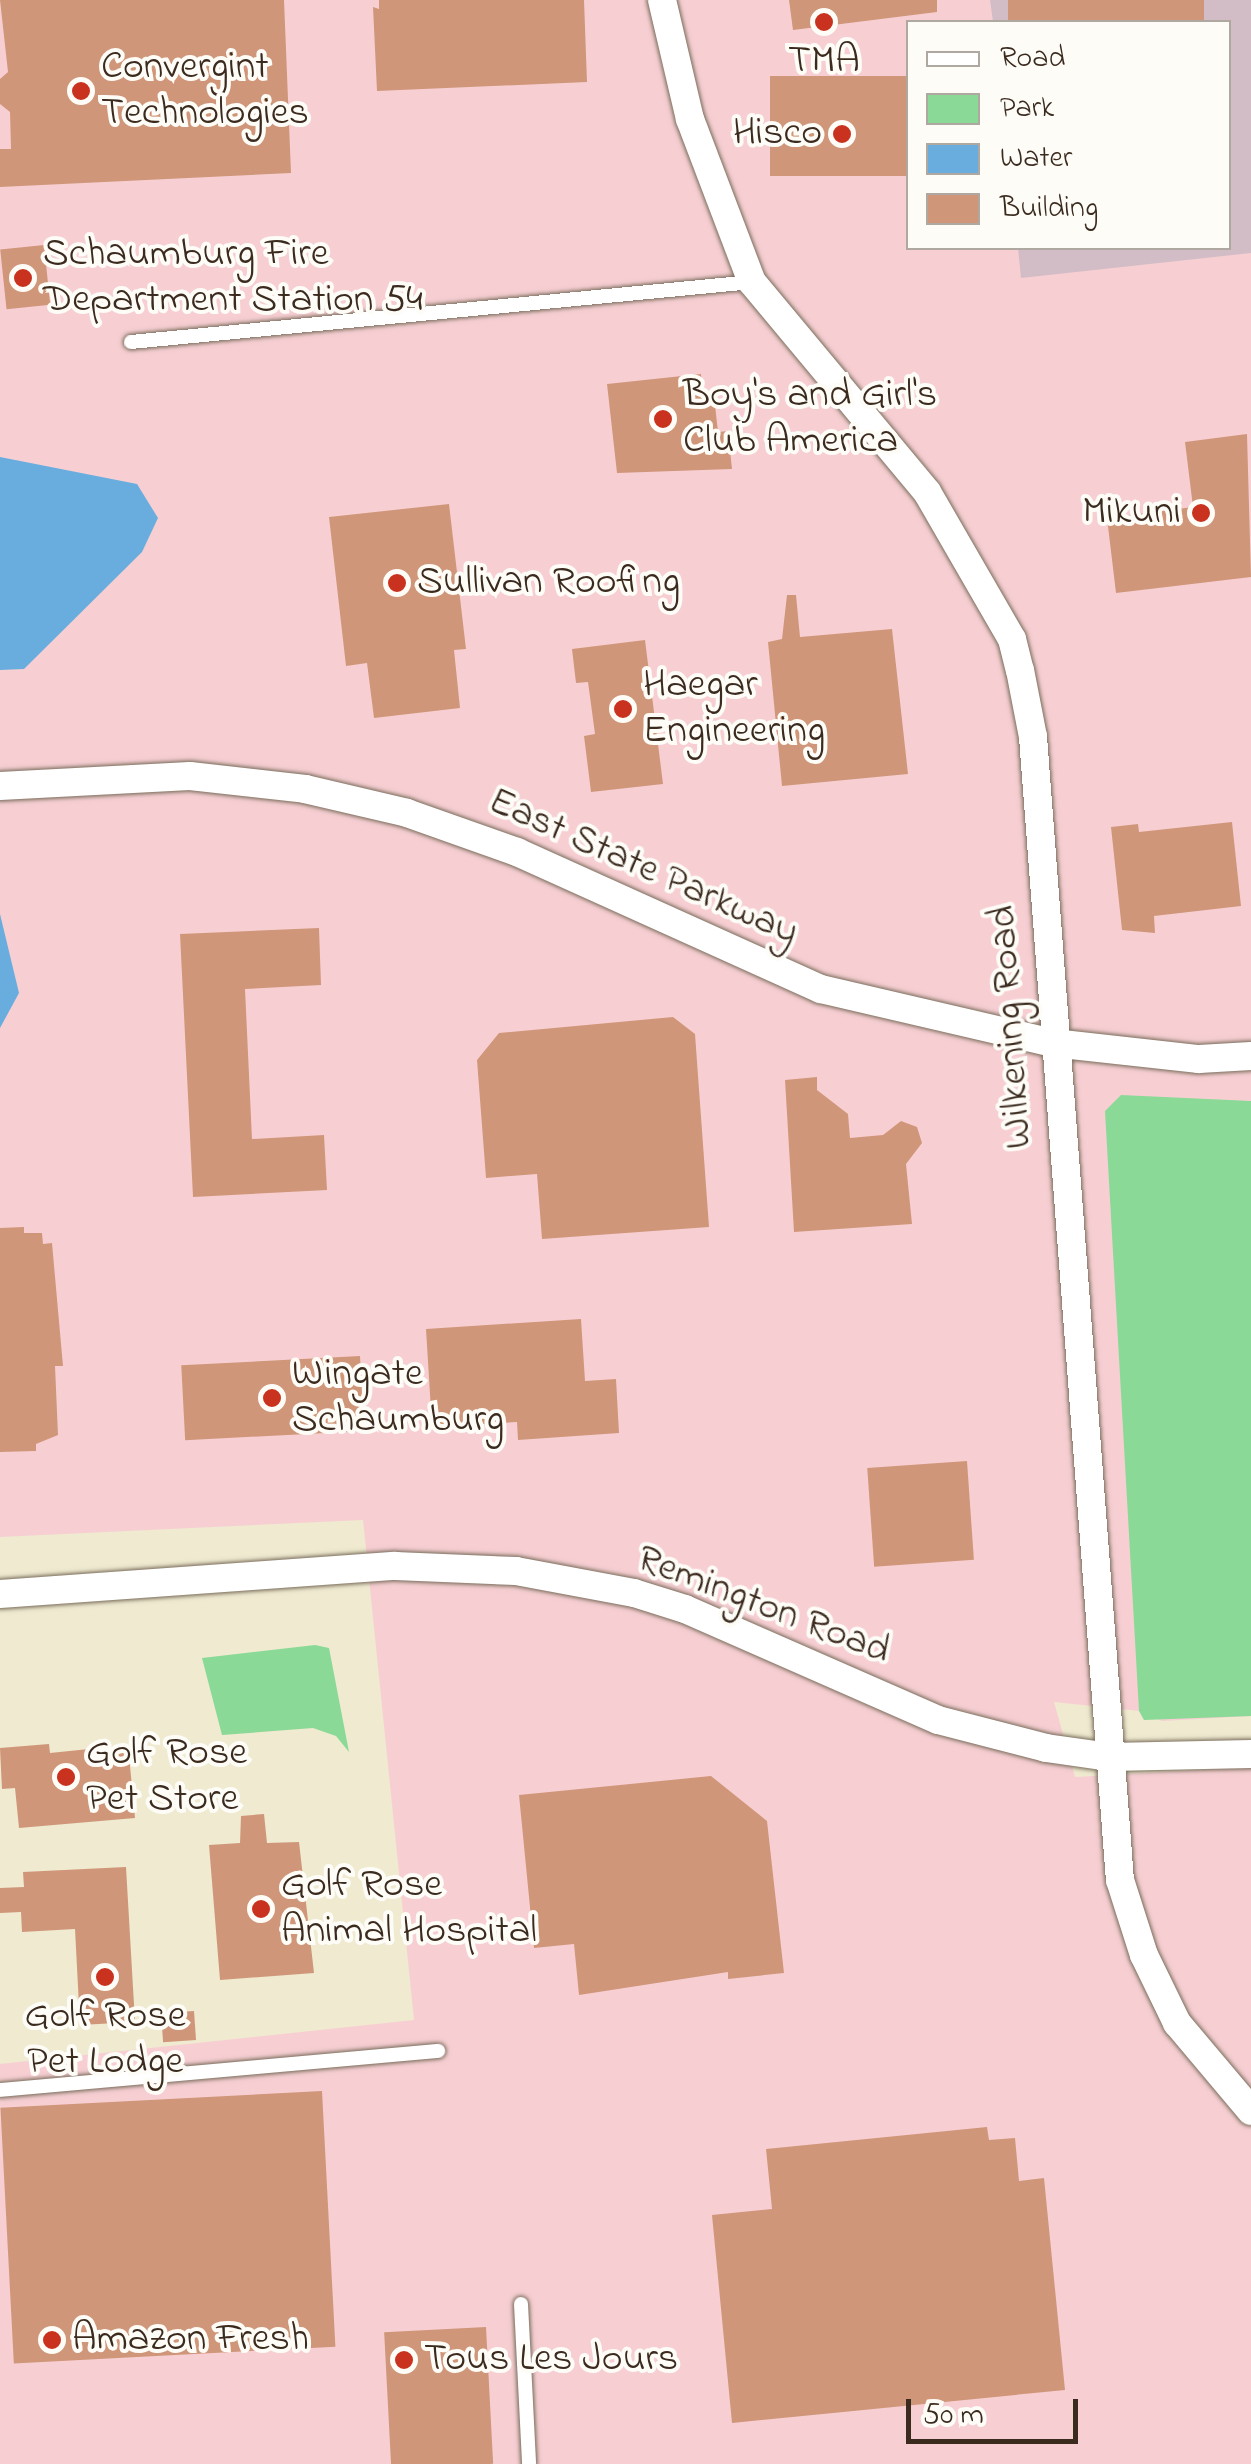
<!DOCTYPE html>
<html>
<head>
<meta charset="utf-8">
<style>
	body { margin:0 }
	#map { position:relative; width:1251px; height:2464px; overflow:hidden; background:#efead0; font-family:"Indie Flower",sans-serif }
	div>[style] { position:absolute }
	.built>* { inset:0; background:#f7cfd3 }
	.industrial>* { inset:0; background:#d2bdc7 }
	.green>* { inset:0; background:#8bd997 }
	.water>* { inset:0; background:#68adde }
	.building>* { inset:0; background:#d09679; transform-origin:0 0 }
	.roads { filter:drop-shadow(0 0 2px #7a6d5c) drop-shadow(0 0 2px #7a6d5c) }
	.service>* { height:14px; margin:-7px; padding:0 7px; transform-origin:7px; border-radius:7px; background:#fff }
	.minor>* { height:28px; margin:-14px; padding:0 14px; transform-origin:14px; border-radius:14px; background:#fff }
	.dots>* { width:28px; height:28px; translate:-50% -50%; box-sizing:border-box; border:5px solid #fdfcf7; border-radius:50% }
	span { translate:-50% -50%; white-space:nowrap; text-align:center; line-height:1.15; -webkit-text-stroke:8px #fdfcf7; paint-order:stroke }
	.poi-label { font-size:40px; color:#3b2a1e }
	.left { translate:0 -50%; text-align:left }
	.right { translate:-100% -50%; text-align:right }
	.street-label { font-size:40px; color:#3b2a1e }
	.legend { position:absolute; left:906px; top:20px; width:325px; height:230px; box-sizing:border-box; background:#fdfcf7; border:2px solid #afa8a0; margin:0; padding:12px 18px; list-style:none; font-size:30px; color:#3b2a1e }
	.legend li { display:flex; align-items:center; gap:20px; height:50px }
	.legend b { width:50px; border:2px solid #afa8a0 }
	.scale { position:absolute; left:906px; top:2399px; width:172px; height:45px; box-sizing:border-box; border:5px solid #3b2a1e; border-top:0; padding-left:12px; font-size:30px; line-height:35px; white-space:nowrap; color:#3b2a1e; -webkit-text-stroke:8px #fdfcf7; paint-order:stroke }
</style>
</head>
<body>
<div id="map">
	<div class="built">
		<div style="clip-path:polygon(evenodd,0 0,1251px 0,1251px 1716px,1162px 1721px,1139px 1711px,1054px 1702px,1075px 1777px,1251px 1767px,1251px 2464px,0 2464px,0 2064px,414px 2020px,363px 1520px,0 1537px,0 0,908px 22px,1228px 22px,1228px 248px,908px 248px,908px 22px)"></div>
	</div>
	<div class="industrial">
		<div style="clip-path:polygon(990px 0,1251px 0,1251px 253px,1021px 278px,1018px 248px,1228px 248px,1228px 22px,993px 22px)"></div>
	</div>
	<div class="green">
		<div style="clip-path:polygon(1121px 1095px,1251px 1101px,1251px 1716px,1144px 1720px,1139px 1711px,1105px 1111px)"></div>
		<div style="clip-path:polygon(315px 1645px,329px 1648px,349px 1752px,336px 1736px,313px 1728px,222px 1735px,202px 1658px)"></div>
	</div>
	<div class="water">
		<div style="clip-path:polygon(0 457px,137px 484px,158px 518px,142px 552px,24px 669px,0 670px)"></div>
		<div style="clip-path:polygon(0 914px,19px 993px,0 1028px)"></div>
	</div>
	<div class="building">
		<div style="clip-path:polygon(0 0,284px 0,291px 173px,0 187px,0 149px,11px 149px,10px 112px,0 104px,0 79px,8px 72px)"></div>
		<div style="clip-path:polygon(379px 0,584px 0,587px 82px,377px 91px,373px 7px,379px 9px)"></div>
		<div style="clip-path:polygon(789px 0,937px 0,937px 12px,793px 30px)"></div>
		<div style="left:1008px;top:0;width:196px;height:22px"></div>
		<div style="left:908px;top:76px;width:100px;height:138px;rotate:90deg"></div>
		<div style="left:44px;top:245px;width:60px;height:44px;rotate:84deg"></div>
		<div style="clip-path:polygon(701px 374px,704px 406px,715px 405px,718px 432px,728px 431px,732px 469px,617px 473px,607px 384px)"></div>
		<div style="clip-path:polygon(1247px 434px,1251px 577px,1116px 593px,1107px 518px,1193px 507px,1185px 442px)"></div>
		<div style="clip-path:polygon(449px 504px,466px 649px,454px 650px,460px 708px,374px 718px,367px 663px,346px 666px,329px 517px)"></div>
		<div style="clip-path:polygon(787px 595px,796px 595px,800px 637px,892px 629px,908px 774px,782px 786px,768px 642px,782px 639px)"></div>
		<div style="clip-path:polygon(645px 640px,663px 784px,591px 792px,584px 736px,595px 734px,588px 682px,576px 683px,572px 649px)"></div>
		<div style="clip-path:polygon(1232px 822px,1241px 906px,1154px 916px,1155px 933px,1122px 930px,1111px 827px,1138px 824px,1139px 832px)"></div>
		<div style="clip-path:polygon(319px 928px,321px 985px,245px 989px,252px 1139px,324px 1135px,327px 1190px,193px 1197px,180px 934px)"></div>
		<div style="clip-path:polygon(673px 1017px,695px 1034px,709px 1227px,542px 1239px,537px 1174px,486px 1178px,477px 1060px,499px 1033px)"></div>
		<div style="clip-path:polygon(817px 1077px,817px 1090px,848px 1114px,850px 1138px,883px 1135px,901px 1121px,917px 1127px,922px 1143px,906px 1164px,912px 1224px,794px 1232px,785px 1080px)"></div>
		<div style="clip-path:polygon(24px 1227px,24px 1233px,42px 1233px,43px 1244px,52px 1243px,63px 1366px,55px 1366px,58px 1435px,36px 1444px,36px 1451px,0 1452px,0 1228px)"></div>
		<div style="clip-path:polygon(581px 1319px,585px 1381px,616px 1379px,619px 1433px,518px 1440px,517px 1422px,432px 1427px,426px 1329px)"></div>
		<div style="left:360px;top:1356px;width:75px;height:179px;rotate:87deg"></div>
		<div style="left:967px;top:1461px;width:99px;height:100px;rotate:86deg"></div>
		<div style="clip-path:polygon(49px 1744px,50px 1753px,128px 1745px,135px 1818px,19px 1828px,15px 1788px,2px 1789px,0 1748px)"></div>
		<div style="clip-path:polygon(711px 1776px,767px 1821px,784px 1973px,728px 1979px,728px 1972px,579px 1995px,574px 1944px,534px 1948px,519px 1795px)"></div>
		<div style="clip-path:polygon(264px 1814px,267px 1843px,299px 1842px,314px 1973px,220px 1980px,209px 1845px,240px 1843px,241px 1816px)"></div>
		<div style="clip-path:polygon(126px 1867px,135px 2022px,80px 2025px,75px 1929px,22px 1932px,21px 1912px,0 1913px,0 1888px,24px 1887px,23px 1872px)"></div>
		<div style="left:194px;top:2011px;width:29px;height:33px;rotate:86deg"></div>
		<div style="left:322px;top:2091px;width:256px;height:322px;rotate:87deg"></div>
		<div style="clip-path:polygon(987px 2127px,989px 2140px,1015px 2138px,1019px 2181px,1044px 2178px,1065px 2390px,732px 2423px,712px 2215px,772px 2209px,766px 2149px)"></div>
		<div style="left:486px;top:2327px;width:137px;height:102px;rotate:87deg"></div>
	</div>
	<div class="roads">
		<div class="service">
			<div style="left:131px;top:342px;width:624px;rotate:-5.52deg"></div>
			<div style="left:0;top:2090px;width:440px;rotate:-5.1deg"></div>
			<div style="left:521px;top:2304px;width:160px;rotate:87.1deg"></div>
		</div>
		<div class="minor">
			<div style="left:662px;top:0;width:122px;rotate:76.8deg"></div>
			<div style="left:690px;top:119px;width:174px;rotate:69.2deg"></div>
			<div style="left:752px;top:282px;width:273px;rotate:50.2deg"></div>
			<div style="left:927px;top:492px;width:170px;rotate:60deg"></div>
			<div style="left:1012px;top:639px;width:32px;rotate:76deg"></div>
			<div style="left:1020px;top:670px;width:68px;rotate:79deg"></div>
			<div style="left:1033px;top:737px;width:1146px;rotate:85.65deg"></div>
			<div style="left:1120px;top:1880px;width:79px;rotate:72.3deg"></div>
			<div style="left:1144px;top:1955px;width:76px;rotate:64.1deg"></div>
			<div style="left:1177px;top:2023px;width:115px;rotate:49.9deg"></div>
			<div style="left:0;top:786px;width:190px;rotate:-3deg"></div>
			<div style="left:190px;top:776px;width:116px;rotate:6.4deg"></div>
			<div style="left:305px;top:789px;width:105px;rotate:13.2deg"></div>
			<div style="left:407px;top:813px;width:117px;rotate:19.5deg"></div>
			<div style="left:517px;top:852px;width:333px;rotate:24.3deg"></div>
			<div style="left:821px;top:989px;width:238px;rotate:13.1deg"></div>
			<div style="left:1053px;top:1043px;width:147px;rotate:6.3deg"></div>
			<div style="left:1199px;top:1059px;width:52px;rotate:-3.3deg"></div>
			<div style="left:0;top:1594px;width:396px;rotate:-4.1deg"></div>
			<div style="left:395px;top:1566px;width:121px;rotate:2.4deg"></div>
			<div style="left:516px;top:1571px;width:120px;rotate:10.6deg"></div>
			<div style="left:634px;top:1593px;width:53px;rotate:17.4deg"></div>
			<div style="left:685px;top:1609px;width:276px;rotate:23.7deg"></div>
			<div style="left:938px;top:1720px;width:112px;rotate:14.5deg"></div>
			<div style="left:1046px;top:1748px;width:65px;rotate:8deg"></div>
			<div style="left:1110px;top:1757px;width:141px;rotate:-1.2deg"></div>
		</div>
	</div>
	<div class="dots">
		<div style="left:824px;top:22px;background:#c8321e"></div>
		<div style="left:81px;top:91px;background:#c8321e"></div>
		<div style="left:842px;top:134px;background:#c8321e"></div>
		<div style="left:23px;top:278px;background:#c8321e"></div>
		<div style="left:663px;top:419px;background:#c8321e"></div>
		<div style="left:1201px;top:513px;background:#c8321e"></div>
		<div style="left:397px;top:583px;background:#c8321e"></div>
		<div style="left:623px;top:709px;background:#c8321e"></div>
		<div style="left:272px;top:1398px;background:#c8321e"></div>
		<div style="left:66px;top:1777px;background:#c8321e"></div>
		<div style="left:261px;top:1909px;background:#c8321e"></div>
		<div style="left:105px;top:1977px;background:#c8321e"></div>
		<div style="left:52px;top:2340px;background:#c8321e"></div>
		<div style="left:404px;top:2360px;background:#c8321e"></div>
	</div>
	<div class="poi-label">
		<span style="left:824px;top:62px">TMA</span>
		<span class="left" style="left:101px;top:91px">Convergint<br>Technologies</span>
		<span class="right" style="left:822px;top:134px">Hisco</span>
		<span class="left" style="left:43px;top:278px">Schaumburg Fire<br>Department Station 54</span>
		<span class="left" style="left:683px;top:419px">Boy's and Girl's<br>Club America</span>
		<span class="right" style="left:1181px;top:513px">Mikuni</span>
		<span class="left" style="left:417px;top:583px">Sullivan Roofing</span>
		<span class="left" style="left:643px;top:709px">Haegar<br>Engineering</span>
		<span class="left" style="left:292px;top:1398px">Wingate<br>Schaumburg</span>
		<span class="left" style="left:86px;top:1777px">Golf Rose<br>Pet Store</span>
		<span class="left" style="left:281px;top:1909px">Golf Rose<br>Animal Hospital</span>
		<span style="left:105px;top:2040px">Golf Rose<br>Pet Lodge</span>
		<span class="left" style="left:72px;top:2340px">Amazon Fresh</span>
		<span class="left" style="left:424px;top:2360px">Tous Les Jours</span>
	</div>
	<div class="street-label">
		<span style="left:643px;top:868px;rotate:24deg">East State Parkway</span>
		<span style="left:1012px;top:1027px;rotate:-94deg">Wilkening Road</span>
		<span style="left:763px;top:1606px;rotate:21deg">Remington Road</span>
	</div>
	<ul class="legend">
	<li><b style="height:12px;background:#fff"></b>Road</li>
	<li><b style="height:28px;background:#8bd997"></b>Park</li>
	<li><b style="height:28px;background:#68adde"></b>Water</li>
	<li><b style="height:28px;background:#d09679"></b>Building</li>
	</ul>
	<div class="scale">50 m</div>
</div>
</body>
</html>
